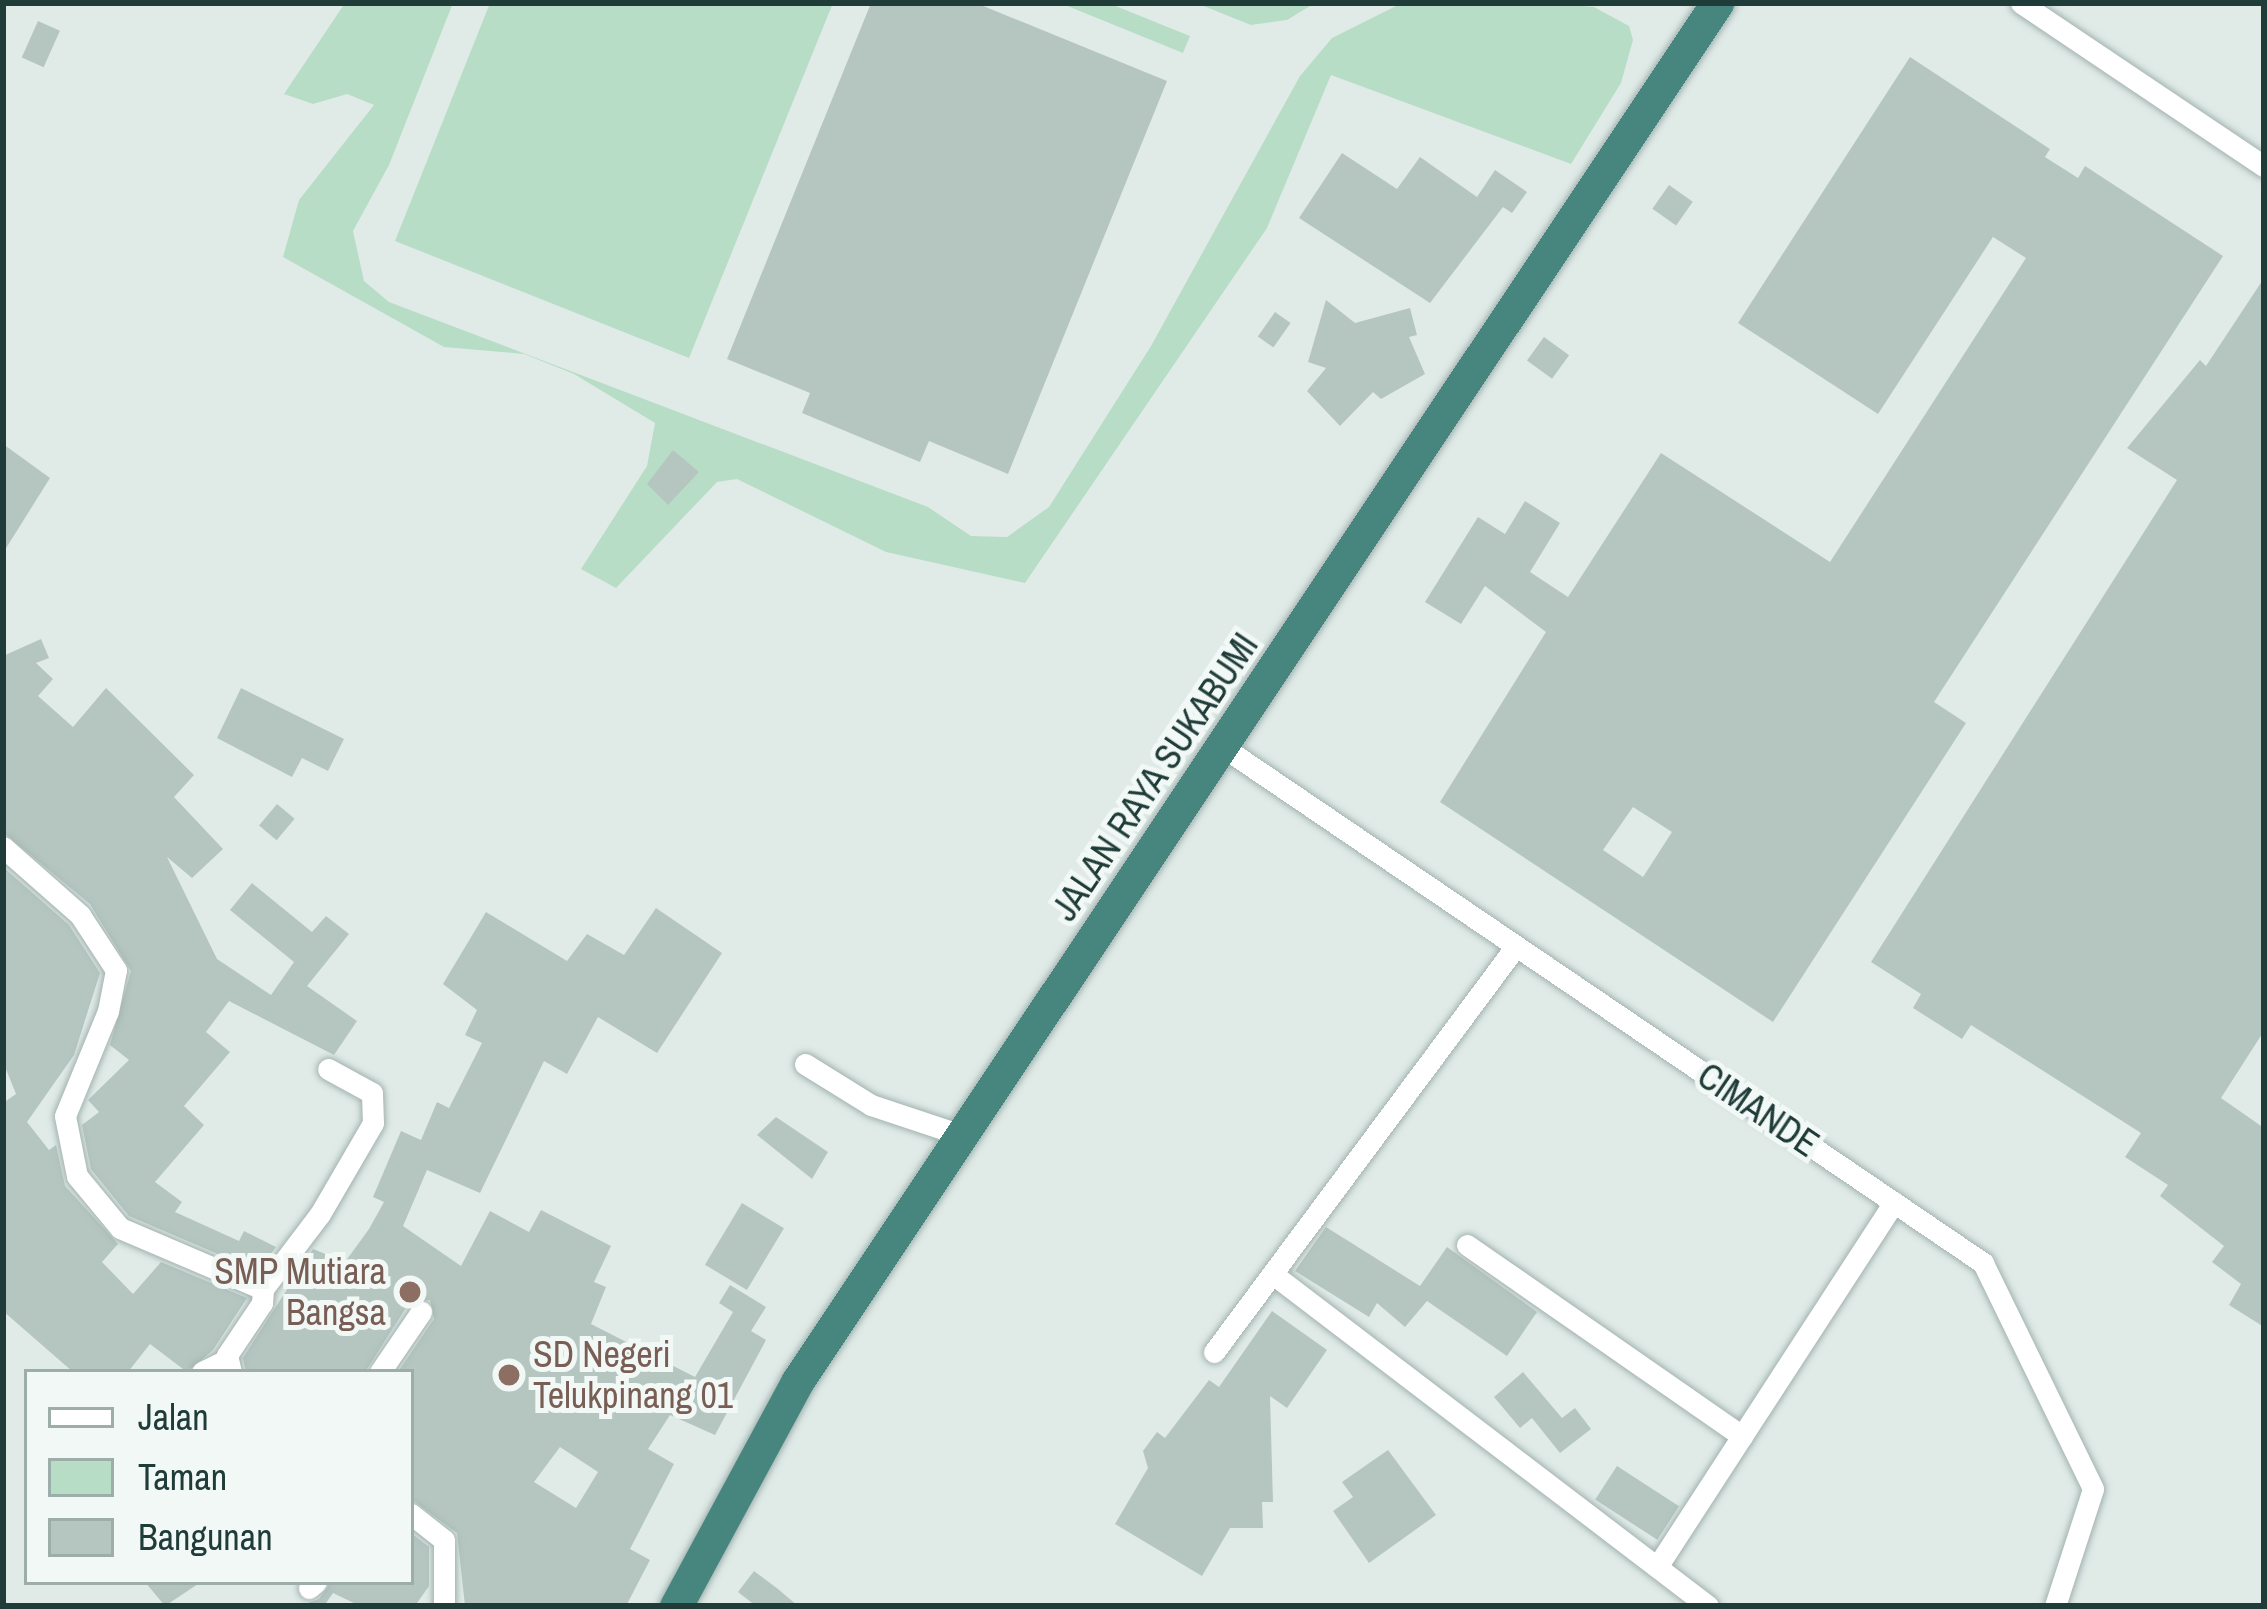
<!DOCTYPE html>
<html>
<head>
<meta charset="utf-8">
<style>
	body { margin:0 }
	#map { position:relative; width:2267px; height:1609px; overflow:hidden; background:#e0ebe8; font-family:"Archivo Narrow",sans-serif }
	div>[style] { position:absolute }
	.green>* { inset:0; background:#b8ddc7 }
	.building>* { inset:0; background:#b5c6c1; transform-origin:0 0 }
	.roads { filter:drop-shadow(0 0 3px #a3b3b0) drop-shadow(0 0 3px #a3b3b0) }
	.minor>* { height:21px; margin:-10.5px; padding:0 10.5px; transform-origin:10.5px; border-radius:10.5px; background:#fff }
	.trunk>* { height:33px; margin:-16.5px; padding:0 16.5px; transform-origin:16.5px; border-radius:16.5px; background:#47867f }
	.dots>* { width:33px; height:33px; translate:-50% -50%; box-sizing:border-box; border:6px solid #f1f8f5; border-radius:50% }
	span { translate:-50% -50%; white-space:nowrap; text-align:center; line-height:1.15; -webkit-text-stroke:10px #f1f8f5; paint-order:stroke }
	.street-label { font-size:36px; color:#203c38 }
	.education-label { font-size:36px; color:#785e54 }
	.right { translate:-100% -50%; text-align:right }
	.left { translate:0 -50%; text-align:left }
	.frame { position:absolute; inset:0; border:6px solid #203c38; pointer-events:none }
	.legend { position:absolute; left:24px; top:1369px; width:390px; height:216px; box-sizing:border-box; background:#f1f8f5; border:3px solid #9dada9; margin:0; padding:15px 21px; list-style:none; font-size:36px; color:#203c38 }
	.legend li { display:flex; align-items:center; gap:24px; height:60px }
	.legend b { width:60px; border:3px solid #9dada9 }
</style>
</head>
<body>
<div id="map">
	<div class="green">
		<div style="clip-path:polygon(345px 3px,453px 3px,389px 165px,353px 231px,364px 281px,389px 302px,928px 507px,971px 536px,1007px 537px,1049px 507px,1151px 346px,1300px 76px,1332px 38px,1402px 3px,1550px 3px,1594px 7px,1629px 26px,1633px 40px,1621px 83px,1571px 164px,1331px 75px,1267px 228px,1025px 583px,886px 552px,737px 479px,717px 482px,616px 588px,581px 569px,647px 466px,655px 423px,574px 374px,524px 354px,444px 347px,283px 257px,299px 200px,374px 105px,347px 94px,313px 104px,284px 94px)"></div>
		<div style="clip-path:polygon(490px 3px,833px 3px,689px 358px,395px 241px)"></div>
		<div style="clip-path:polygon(1060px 3px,1108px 3px,1190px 36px,1183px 53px)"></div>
		<div style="clip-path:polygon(1196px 3px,1315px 3px,1287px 20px,1251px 25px)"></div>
	</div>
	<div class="building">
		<div style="clip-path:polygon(871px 3px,976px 3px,1167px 81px,1008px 474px,929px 441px,920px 462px,802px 413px,810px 393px,727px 359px)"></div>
		<div style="left:38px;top:21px;width:24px;height:40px;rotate:24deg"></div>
		<div style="clip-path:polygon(evenodd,1910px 57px,2050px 149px,2045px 157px,2078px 178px,2085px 166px,2223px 256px,1934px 702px,1966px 723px,1773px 1022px,1440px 802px,1546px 632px,1485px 586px,1461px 624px,1425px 602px,1478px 517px,1505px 534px,1525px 501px,1560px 523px,1530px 572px,1568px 597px,1661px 453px,1830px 562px,2026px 258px,1993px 237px,1878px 414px,1738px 323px,1910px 57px,1633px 807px,1672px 832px,1643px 877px,1603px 850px,1633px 807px)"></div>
		<div style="clip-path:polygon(1342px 153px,1397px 189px,1420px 157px,1477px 197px,1495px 170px,1527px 192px,1512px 213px,1503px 207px,1430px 303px,1299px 218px)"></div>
		<div style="left:1669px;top:185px;width:29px;height:29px;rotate:35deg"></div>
		<div style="clip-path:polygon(2264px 278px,2264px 1031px,2221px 1098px,2264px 1128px,2264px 1327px,2229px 1305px,2241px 1284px,2212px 1262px,2224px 1246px,2160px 1196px,2168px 1185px,2125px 1157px,2141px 1133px,1971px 1025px,1962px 1039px,1913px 1008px,1921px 994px,1871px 962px,2177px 480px,2127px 448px,2200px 360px,2206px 366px)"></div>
		<div style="clip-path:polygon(1326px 300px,1355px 323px,1410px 308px,1417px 335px,1409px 337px,1425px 374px,1381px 399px,1373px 392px,1340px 426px,1307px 391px,1326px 368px,1308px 362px)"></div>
		<div style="left:1275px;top:312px;width:19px;height:30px;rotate:35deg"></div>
		<div style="left:1544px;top:337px;width:31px;height:29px;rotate:36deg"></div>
		<div style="clip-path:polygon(3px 444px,50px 478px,3px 553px)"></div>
		<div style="clip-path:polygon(673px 450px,699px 472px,668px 505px,647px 484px)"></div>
		<div style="clip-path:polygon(41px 639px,49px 658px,36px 663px,53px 679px,38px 696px,73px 727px,106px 688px,194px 775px,174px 797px,223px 849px,192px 878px,167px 857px,217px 959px,271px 995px,294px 962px,230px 910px,252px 883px,312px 932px,326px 916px,349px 934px,307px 986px,357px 1021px,334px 1055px,229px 1001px,206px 1032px,230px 1052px,184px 1106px,204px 1125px,155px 1182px,182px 1202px,175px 1212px,239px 1241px,244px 1231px,276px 1247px,258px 1271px,129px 1216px,91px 1169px,82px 1125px,99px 1112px,88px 1100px,129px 1060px,110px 1045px,131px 971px,90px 904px,3px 832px,3px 656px)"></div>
		<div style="clip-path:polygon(241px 688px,344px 739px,328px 771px,302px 758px,292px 777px,217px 738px)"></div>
		<div style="left:277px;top:804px;width:23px;height:28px;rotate:40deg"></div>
		<div style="clip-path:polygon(3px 867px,69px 925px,100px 973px,74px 1055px,27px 1122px,49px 1150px,56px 1145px,65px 1186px,118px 1244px,102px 1262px,133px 1294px,161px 1262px,247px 1298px,213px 1350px,187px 1372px,150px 1344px,128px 1372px,73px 1372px,3px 1311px,3px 1103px,16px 1094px,3px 1062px)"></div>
		<div style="clip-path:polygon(evenodd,656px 908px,722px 953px,657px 1053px,598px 1017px,567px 1074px,544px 1061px,480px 1193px,427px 1170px,403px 1226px,461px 1266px,490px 1211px,529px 1232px,541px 1210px,611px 1246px,594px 1282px,606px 1287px,591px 1324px,695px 1377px,733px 1312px,719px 1303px,730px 1285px,766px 1307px,751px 1331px,766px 1340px,715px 1435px,670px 1415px,648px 1449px,674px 1464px,630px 1549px,650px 1560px,626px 1606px,465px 1606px,457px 1533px,411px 1499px,411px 1372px,398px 1372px,434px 1319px,430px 1300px,409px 1303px,365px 1372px,246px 1372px,243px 1358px,313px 1249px,345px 1262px,369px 1229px,384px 1202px,373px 1197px,401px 1131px,421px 1140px,437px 1102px,449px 1108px,482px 1043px,465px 1035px,477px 1010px,443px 984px,486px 912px,567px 961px,587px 934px,624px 955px,656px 908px,560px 1447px,598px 1472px,576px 1508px,534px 1482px,560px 1447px)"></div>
		<div style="clip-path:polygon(776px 1117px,828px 1152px,812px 1179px,757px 1135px)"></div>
		<div style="left:742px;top:1203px;width:49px;height:72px;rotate:31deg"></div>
		<div style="clip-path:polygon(1326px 1227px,1420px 1286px,1447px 1247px,1537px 1312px,1507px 1356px,1427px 1301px,1405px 1327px,1377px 1303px,1369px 1317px,1295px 1271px)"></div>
		<div style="clip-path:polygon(1272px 1311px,1327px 1350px,1287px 1408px,1270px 1396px,1273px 1502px,1262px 1502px,1263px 1528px,1230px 1528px,1202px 1576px,1115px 1524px,1148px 1468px,1143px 1451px,1157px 1432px,1165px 1438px,1209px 1380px,1219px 1387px)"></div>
		<div style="clip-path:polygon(1523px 1372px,1562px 1418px,1575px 1408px,1591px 1429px,1560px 1453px,1532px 1418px,1520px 1428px,1494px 1397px)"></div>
		<div style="clip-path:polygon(1388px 1450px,1436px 1515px,1369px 1563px,1333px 1511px,1353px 1497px,1342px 1482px)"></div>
		<div style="left:1617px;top:1466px;width:74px;height:40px;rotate:33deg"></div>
		<div style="clip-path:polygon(411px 1533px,429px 1547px,429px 1586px,415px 1606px,360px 1606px,333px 1593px,324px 1606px,299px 1606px,319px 1599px,331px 1582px,411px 1582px)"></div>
		<div style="clip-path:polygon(754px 1571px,778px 1589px,798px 1606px,756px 1606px,738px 1592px)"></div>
		<div style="clip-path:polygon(145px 1582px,201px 1582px,165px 1606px)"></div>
	</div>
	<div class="roads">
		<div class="minor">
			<div style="left:2021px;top:3px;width:293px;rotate:33.9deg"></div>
			<div style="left:1223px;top:747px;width:919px;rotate:34.17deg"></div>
			<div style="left:1983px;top:1263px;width:251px;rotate:64deg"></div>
			<div style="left:2093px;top:1489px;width:123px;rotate:108deg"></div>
			<div style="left:3px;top:847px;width:103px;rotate:41.4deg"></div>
			<div style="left:80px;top:915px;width:66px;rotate:56.8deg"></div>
			<div style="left:116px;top:970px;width:42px;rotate:101deg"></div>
			<div style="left:108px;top:1011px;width:113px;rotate:112.3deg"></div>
			<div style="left:65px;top:1116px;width:61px;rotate:78.7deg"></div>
			<div style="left:77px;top:1176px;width:67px;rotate:50.4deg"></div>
			<div style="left:120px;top:1228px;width:155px;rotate:23.1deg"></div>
			<div style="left:263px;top:1289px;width:14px;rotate:94deg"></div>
			<div style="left:262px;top:1303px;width:63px;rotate:123.9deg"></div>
			<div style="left:227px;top:1355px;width:17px;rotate:77deg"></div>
			<div style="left:805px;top:1064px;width:78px;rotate:31.8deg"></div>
			<div style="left:871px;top:1105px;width:95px;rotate:18.4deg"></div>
			<div style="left:1467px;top:1245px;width:335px;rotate:34.8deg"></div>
			<div style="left:1274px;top:1275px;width:546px;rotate:37.33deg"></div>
			<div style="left:263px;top:1289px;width:94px;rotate:-52.8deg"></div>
			<div style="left:320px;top:1214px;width:105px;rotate:-59.8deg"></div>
			<div style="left:373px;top:1123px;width:30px;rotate:-92deg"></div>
			<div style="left:372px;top:1093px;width:50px;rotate:-151.4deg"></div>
			<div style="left:1214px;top:1352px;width:506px;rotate:-53.36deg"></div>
			<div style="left:202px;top:1372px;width:25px;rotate:-26deg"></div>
			<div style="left:380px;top:1372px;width:73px;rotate:-55.7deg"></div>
			<div style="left:411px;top:1514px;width:42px;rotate:38.2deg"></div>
			<div style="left:444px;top:1540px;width:66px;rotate:90deg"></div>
			<div style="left:1657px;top:1567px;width:435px;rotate:-57deg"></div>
			<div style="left:309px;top:1588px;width:9px;rotate:-41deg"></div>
		</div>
		<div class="trunk">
			<div style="left:676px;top:1606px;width:255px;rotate:-61.6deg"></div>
			<div style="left:797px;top:1382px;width:1658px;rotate:-56.29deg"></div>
		</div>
	</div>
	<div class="dots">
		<div style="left:410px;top:1292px;background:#8d6e63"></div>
		<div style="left:509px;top:1375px;background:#8d6e63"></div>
	</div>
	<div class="street-label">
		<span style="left:1155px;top:777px;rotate:-56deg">JALAN RAYA SUKABUMI</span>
		<span style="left:1758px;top:1110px;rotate:34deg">CIMANDE</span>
	</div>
	<div class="education-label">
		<span class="right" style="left:386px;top:1292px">SMP Mutiara<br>Bangsa</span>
		<span class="left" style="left:533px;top:1375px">SD Negeri<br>Telukpinang 01</span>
	</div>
	<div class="frame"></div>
	<ul class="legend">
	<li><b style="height:15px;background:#fff"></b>Jalan</li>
	<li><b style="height:33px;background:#b8ddc7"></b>Taman</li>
	<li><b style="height:33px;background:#b5c6c1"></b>Bangunan</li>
	</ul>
</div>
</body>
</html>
